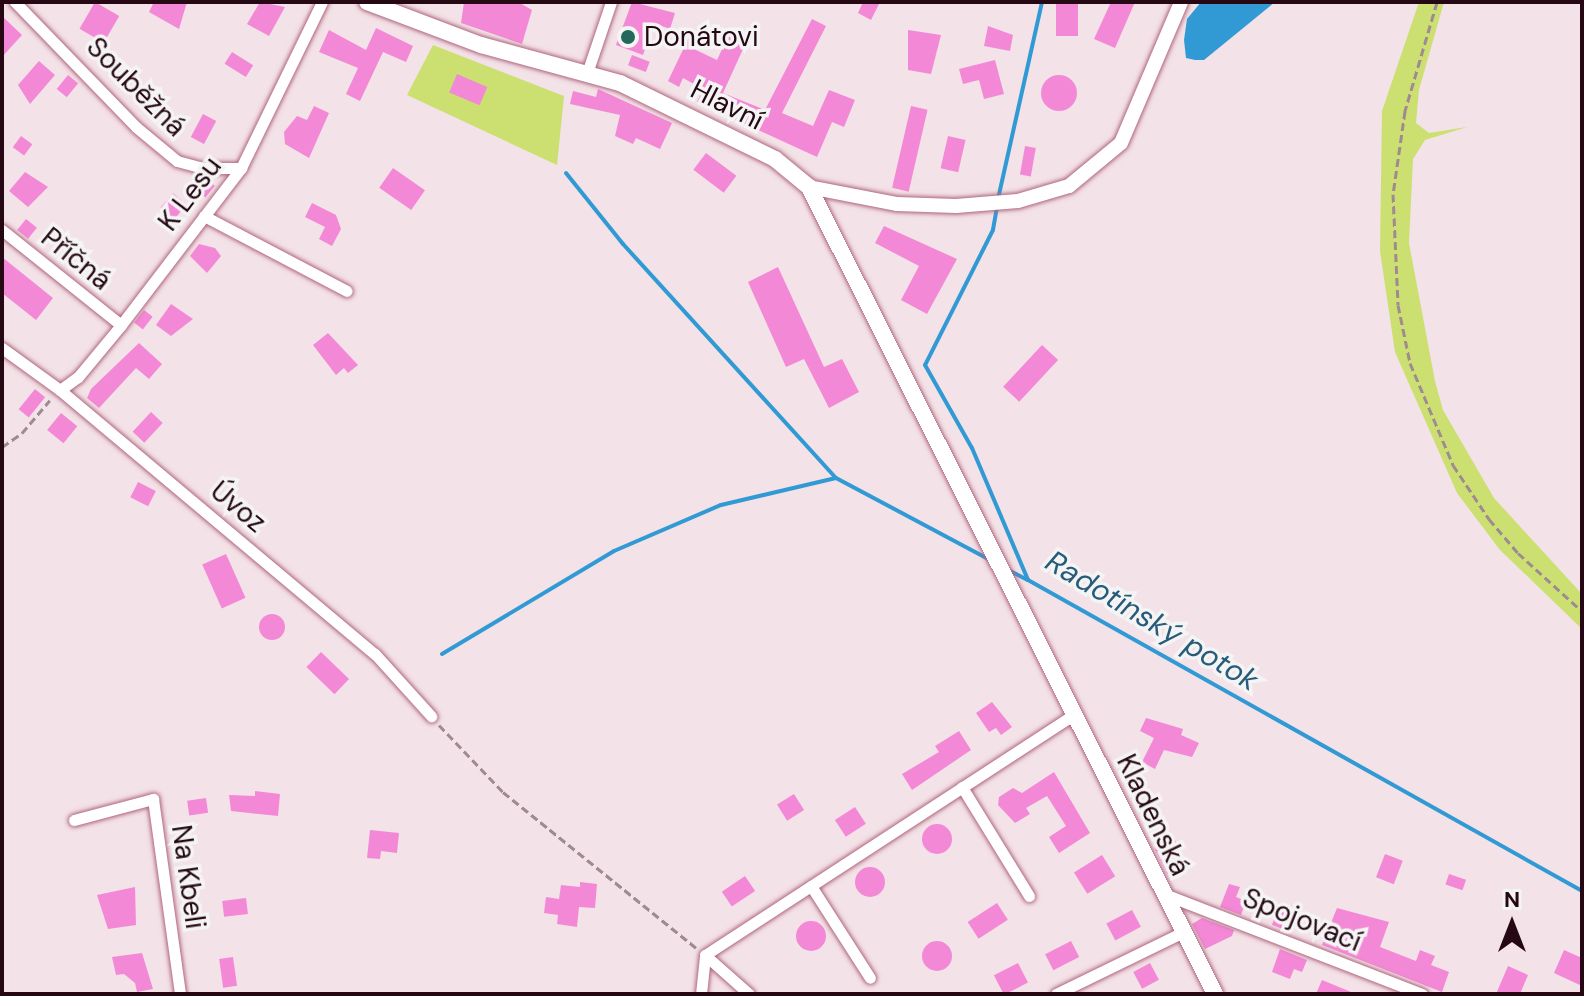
<!DOCTYPE html>
<html>
<head>
<meta charset="utf-8">
<style>
	body { margin:0 }
	#map { position:relative; width:1584px; height:996px; overflow:hidden; background:#f3e2e7; font-family:"DM Sans",sans-serif }
	div>[style] { position:absolute }
	.green>* { inset:0; background:#cce071 }
	.water>* { inset:0; background:#319ad4 }
	.stream>* { height:4px; margin:-2px; padding:0 2px; transform-origin:2px; border-radius:2px; background:#319ad4 }
	.building>* { inset:0; background:#f389d6; transform-origin:0 0 }
	.round { border-radius:50% }
	.path>* { height:3px; margin-top:-1.5px; transform-origin:0; background:repeating-linear-gradient(90deg,#a08a92 0 8px,transparent 0 12px) }
	.roads { filter:drop-shadow(0 0 2px #b0657f) drop-shadow(0 0 2px #b0657f) }
	.minor>* { height:11px; margin:-5.5px; padding:0 5.5px; transform-origin:5.5px; border-radius:5.5px; background:#fff }
	.tertiary>* { height:14px; margin:-7px; padding:0 7px; transform-origin:7px; border-radius:7px; background:#fff }
	.secondary>* { height:16px; margin:-8px; padding:0 8px; transform-origin:8px; border-radius:8px; background:#fff }
	.dots>* { width:22px; height:22px; translate:-50% -50%; box-sizing:border-box; border:4px solid #f4f4f4; border-radius:50% }
	span { translate:-50% -50%; white-space:nowrap; text-align:center; line-height:1.15; -webkit-text-stroke:7px #f4f4f4; paint-order:stroke }
	.poi-label { font-size:28px; color:#250814 }
	.left { translate:0 -50%; text-align:left }
	.street-label { font-size:28px; color:#250814 }
	.water-label { font-size:30px; color:#275b7a; font-style:italic }
	.frame { position:absolute; inset:0; border:4px solid #250814; pointer-events:none }
	.north { position:absolute; left:1472px; top:884px; width:80px; height:80px; -webkit-text-stroke:6px #f4f4f4; paint-order:stroke; rotate:0deg; font-size:22px; font-weight:700; line-height:32px; text-align:center; color:#250814 }
	.north::after { content:''; display:block; margin:auto; width:28px; height:36px; background:#250814; clip-path:polygon(50% 0,100% 100%,50% 72%,0 100%) }
</style>
</head>
<body>
<div id="map">
	<div class="green">
		<div style="clip-path:polygon(1419px 2px,1444px 2px,1419px 90px,1416px 123px,1429px 133px,1467px 127px,1425px 140px,1413px 159px,1409px 243px,1435px 381px,1443px 410px,1494px 498px,1582px 594px,1582px 629px,1500px 550px,1457px 493px,1395px 352px,1380px 251px,1382px 111px)"></div>
		<div style="clip-path:polygon(433px 45px,564px 96px,557px 165px,407px 95px)"></div>
	</div>
	<div class="water">
		<div style="clip-path:polygon(1201px 2px,1275px 2px,1204px 60px,1195px 60px,1186px 58px,1184px 40px,1187px 19px)"></div>
	</div>
	<div class="stream">
		<div style="left:566px;top:173px;width:91px;rotate:51.2deg"></div>
		<div style="left:623px;top:244px;width:315px;rotate:47.7deg"></div>
		<div style="left:998px;top:199px;width:202px;rotate:-77.4deg"></div>
		<div style="left:997px;top:207px;width:23px;rotate:100deg"></div>
		<div style="left:993px;top:230px;width:151px;rotate:116.7deg"></div>
		<div style="left:925px;top:365px;width:95px;rotate:60.5deg"></div>
		<div style="left:972px;top:448px;width:143px;rotate:67deg"></div>
		<div style="left:1028px;top:580px;width:635px;rotate:29.31deg"></div>
		<div style="left:1008px;top:570px;width:22px;rotate:27deg"></div>
		<div style="left:442px;top:654px;width:200px;rotate:-30.9deg"></div>
		<div style="left:614px;top:551px;width:116px;rotate:-23.3deg"></div>
		<div style="left:721px;top:505px;width:118px;rotate:-13.2deg"></div>
		<div style="left:836px;top:478px;width:174px;rotate:28deg"></div>
	</div>
	<div class="building">
		<div style="left:95px;top:2px;width:28px;height:31px;rotate:30deg"></div>
		<div style="clip-path:polygon(154px 2px,187px 2px,179px 29px,149px 12px)"></div>
		<div style="clip-path:polygon(260px 2px,285px 7px,269px 36px,247px 24px)"></div>
		<div style="clip-path:polygon(464px 2px,518px 2px,532px 10px,522px 44px,461px 23px)"></div>
		<div style="clip-path:polygon(632px 2px,675px 13px,670px 29px,654px 23px,643px 55px,616px 45px)"></div>
		<div style="clip-path:polygon(863px 2px,880px 2px,871px 20px,858px 13px)"></div>
		<div style="left:1056px;top:2px;width:22px;height:34px"></div>
		<div style="clip-path:polygon(1111px 2px,1135px 2px,1115px 48px,1094px 39px)"></div>
		<div style="clip-path:polygon(2px 16px,22px 35px,2px 57px)"></div>
		<div style="clip-path:polygon(812px 19px,826px 26px,782px 113px,813px 126px,829px 90px,855px 100px,844px 127px,832px 122px,817px 157px,697px 102px,703px 89px,683px 78px,679px 87px,668px 81px,692px 31px,703px 36px,696px 50px,717px 60px,732px 28px,749px 36px,723px 93px,765px 110px)"></div>
		<div style="clip-path:polygon(988px 26px,1013px 35px,1010px 51px,984px 46px)"></div>
		<div style="clip-path:polygon(376px 28px,413px 46px,406px 62px,383px 52px,360px 101px,346px 94px,358px 68px,319px 52px,329px 30px,366px 50px)"></div>
		<div style="clip-path:polygon(908px 30px,941px 35px,931px 74px,908px 70px)"></div>
		<div style="left:232px;top:52px;width:25px;height:14px;rotate:32deg"></div>
		<div style="left:632px;top:55px;width:19px;height:11px;rotate:21deg"></div>
		<div style="clip-path:polygon(995px 60px,1004px 94px,984px 99px,979px 80px,963px 84px,959px 69px)"></div>
		<div style="clip-path:polygon(39px 61px,55px 75px,30px 104px,18px 85px)"></div>
		<div style="left:457px;top:74px;width:33px;height:20px;rotate:23deg"></div>
		<div style="left:68px;top:75px;width:13px;height:18px;rotate:39deg"></div>
		<div class="round" style="left:1041px;top:75px;width:36px;height:36px"></div>
		<div style="clip-path:polygon(598px 89px,672px 123px,660px 149px,636px 138px,633px 144px,615px 136px,620px 115px,570px 104px,573px 91px,596px 97px)"></div>
		<div style="clip-path:polygon(314px 106px,329px 113px,309px 158px,285px 144px,284px 132px,297px 116px,307px 120px)"></div>
		<div style="left:911px;top:106px;width:17px;height:84px;rotate:13deg"></div>
		<div style="left:203px;top:114px;width:15px;height:26px;rotate:28deg"></div>
		<div style="left:21px;top:136px;width:14px;height:14px;rotate:36deg"></div>
		<div style="left:948px;top:136px;width:18px;height:33px;rotate:13deg"></div>
		<div style="left:1025px;top:146px;width:11px;height:29px;rotate:10deg"></div>
		<div style="left:706px;top:153px;width:38px;height:21px;rotate:37deg"></div>
		<div style="left:393px;top:168px;width:39px;height:24px;rotate:35deg"></div>
		<div style="clip-path:polygon(25px 172px,48px 187px,28px 207px,9px 191px)"></div>
		<div style="left:204px;top:177px;width:14px;height:15px;rotate:39deg"></div>
		<div style="left:173px;top:193px;width:18px;height:19px;rotate:41deg"></div>
		<div style="clip-path:polygon(312px 203px,336px 215px,341px 229px,332px 246px,319px 239px,325px 227px,305px 217px)"></div>
		<div style="left:26px;top:219px;width:14px;height:14px;rotate:39deg"></div>
		<div style="clip-path:polygon(884px 226px,957px 259px,927px 314px,901px 300px,919px 266px,875px 243px)"></div>
		<div style="clip-path:polygon(199px 244px,215px 248px,221px 256px,207px 273px,190px 256px)"></div>
		<div style="clip-path:polygon(2px 257px,53px 298px,36px 320px,2px 293px)"></div>
		<div style="clip-path:polygon(778px 267px,824px 367px,842px 359px,859px 392px,829px 408px,804px 359px,786px 367px,748px 282px)"></div>
		<div style="clip-path:polygon(171px 304px,193px 319px,171px 336px,156px 325px)"></div>
		<div style="left:144px;top:310px;width:11px;height:16px;rotate:38deg"></div>
		<div style="clip-path:polygon(328px 333px,358px 365px,348px 373px,344px 368px,336px 375px,313px 345px)"></div>
		<div style="clip-path:polygon(139px 343px,162px 364px,149px 379px,136px 368px,99px 408px,87px 398px,91px 389px)"></div>
		<div style="left:1042px;top:345px;width:22px;height:57px;rotate:43deg"></div>
		<div style="left:35px;top:389px;width:13px;height:26px;rotate:39deg"></div>
		<div style="left:151px;top:412px;width:16px;height:27px;rotate:43deg"></div>
		<div style="left:61px;top:413px;width:21px;height:22px;rotate:39deg"></div>
		<div style="left:138px;top:482px;width:20px;height:17px;rotate:27deg"></div>
		<div style="left:226px;top:554px;width:48px;height:26px;rotate:66deg"></div>
		<div class="round" style="left:259px;top:614px;width:26px;height:26px"></div>
		<div style="left:321px;top:652px;width:39px;height:21px;rotate:44deg"></div>
		<div style="clip-path:polygon(992px 702px,1012px 727px,1001px 735px,996px 728px,989px 732px,976px 713px)"></div>
		<div style="clip-path:polygon(1146px 718px,1183px 729px,1181px 735px,1199px 743px,1192px 757px,1164px 750px,1155px 769px,1142px 762px,1154px 738px,1140px 731px)"></div>
		<div style="clip-path:polygon(959px 731px,971px 750px,912px 790px,902px 774px,939px 752px,935px 746px)"></div>
		<div style="clip-path:polygon(1054px 772px,1090px 833px,1059px 853px,1049px 837px,1066px 826px,1047px 796px,1026px 808px,1030px 814px,1015px 823px,998px 805px,999px 797px,1013px 788px,1022px 793px)"></div>
		<div style="clip-path:polygon(255px 791px,280px 794px,278px 816px,231px 811px,229px 795px,255px 796px)"></div>
		<div style="left:794px;top:794px;width:19px;height:20px;rotate:58deg"></div>
		<div style="left:206px;top:798px;width:15px;height:19px;rotate:82deg"></div>
		<div style="left:855px;top:807px;width:20px;height:24px;rotate:57deg"></div>
		<div class="round" style="left:922px;top:824px;width:30px;height:30px"></div>
		<div style="clip-path:polygon(370px 830px,399px 833px,397px 853px,381px 851px,380px 859px,367px 858px)"></div>
		<div style="left:1174px;top:838px;width:30px;height:22px;rotate:64deg"></div>
		<div style="left:1385px;top:854px;width:19px;height:25px;rotate:21deg"></div>
		<div style="left:1102px;top:855px;width:25px;height:33px;rotate:58deg"></div>
		<div class="round" style="left:855px;top:867px;width:30px;height:30px"></div>
		<div style="left:1449px;top:874px;width:18px;height:11px;rotate:19deg"></div>
		<div style="left:745px;top:876px;width:18px;height:28px;rotate:56deg"></div>
		<div style="clip-path:polygon(580px 882px,597px 884px,595px 908px,579px 907px,577px 927px,557px 924px,558px 915px,544px 913px,546px 897px,559px 899px,561px 885px,580px 887px)"></div>
		<div style="clip-path:polygon(1229px 884px,1240px 887px,1236px 897px,1246px 901px,1241px 915px,1220px 907px)"></div>
		<div style="clip-path:polygon(135px 887px,136px 925px,108px 929px,97px 895px)"></div>
		<div style="left:246px;top:898px;width:16px;height:24px;rotate:83deg"></div>
		<div style="left:997px;top:903px;width:20px;height:35px;rotate:57deg"></div>
		<div style="clip-path:polygon(1337px 908px,1389px 922px,1380px 947px,1416px 961px,1420px 950px,1435px 956px,1431px 965px,1449px 972px,1442px 992px,1322px 945px)"></div>
		<div style="left:1278px;top:909px;width:19px;height:17px;rotate:21deg"></div>
		<div style="left:1132px;top:910px;width:19px;height:29px;rotate:62deg"></div>
		<div style="clip-path:polygon(1202px 918px,1234px 930px,1232px 936px,1205px 949px,1192px 924px)"></div>
		<div class="round" style="left:796px;top:921px;width:30px;height:30px"></div>
		<div style="left:1071px;top:941px;width:18px;height:29px;rotate:63deg"></div>
		<div class="round" style="left:922px;top:941px;width:30px;height:30px"></div>
		<div style="clip-path:polygon(1280px 949px,1307px 960px,1302px 972px,1294px 969px,1290px 979px,1272px 972px)"></div>
		<div style="clip-path:polygon(1564px 950px,1582px 958px,1582px 986px,1554px 973px)"></div>
		<div style="clip-path:polygon(142px 953px,153px 989px,137px 992px,135px 983px,124px 974px,116px 975px,112px 957px)"></div>
		<div style="left:233px;top:957px;width:29px;height:14px;rotate:82deg"></div>
		<div style="left:1018px;top:963px;width:22px;height:27px;rotate:63deg"></div>
		<div style="left:1150px;top:963px;width:19px;height:19px;rotate:62deg"></div>
		<div style="clip-path:polygon(1508px 966px,1528px 975px,1520px 994px,1496px 994px)"></div>
		<div style="clip-path:polygon(1322px 980px,1356px 994px,1316px 994px)"></div>
	</div>
	<div class="path">
		<div style="left:1437px;top:2px;width:114px;rotate:106.4deg"></div>
		<div style="left:1405px;top:111px;width:84px;rotate:98.2deg"></div>
		<div style="left:1393px;top:194px;width:111px;rotate:87.4deg"></div>
		<div style="left:1398px;top:305px;width:59px;rotate:78.3deg"></div>
		<div style="left:1410px;top:363px;width:111px;rotate:67.1deg"></div>
		<div style="left:1453px;top:465px;width:65px;rotate:56.3deg"></div>
		<div style="left:1489px;top:519px;width:45px;rotate:49.5deg"></div>
		<div style="left:1518px;top:553px;width:86px;rotate:42.2deg"></div>
		<div style="left:2px;top:447px;width:24px;rotate:-35deg"></div>
		<div style="left:22px;top:433px;width:43px;rotate:-49.7deg"></div>
		<div style="left:439px;top:725px;width:93px;rotate:46.3deg"></div>
		<div style="left:503px;top:792px;width:248px;rotate:38.9deg"></div>
	</div>
	<div class="roads">
		<div class="minor">
			<div style="left:15px;top:2px;width:174px;rotate:45.9deg"></div>
			<div style="left:136px;top:127px;width:53px;rotate:39.7deg"></div>
			<div style="left:177px;top:161px;width:27px;rotate:15deg"></div>
			<div style="left:203px;top:168px;width:38px"></div>
			<div style="left:587px;top:73px;width:75px;rotate:-71.3deg"></div>
			<div style="left:204px;top:216px;width:161px;rotate:27.7deg"></div>
			<div style="left:2px;top:230px;width:152px;rotate:38.6deg"></div>
			<div style="left:2px;top:348px;width:72px;rotate:35.9deg"></div>
			<div style="left:60px;top:390px;width:411px;rotate:40deg"></div>
			<div style="left:375px;top:654px;width:84px;rotate:47.9deg"></div>
			<div style="left:60px;top:390px;width:22px;rotate:-36deg"></div>
			<div style="left:78px;top:377px;width:67px;rotate:-50.4deg"></div>
			<div style="left:121px;top:325px;width:198px;rotate:-52.6deg"></div>
			<div style="left:241px;top:168px;width:185px;rotate:-64deg"></div>
			<div style="left:962px;top:787px;width:128px;rotate:58.4deg"></div>
			<div style="left:74px;top:820px;width:82px;rotate:-14.9deg"></div>
			<div style="left:153px;top:799px;width:197px;rotate:82.1deg"></div>
			<div style="left:811px;top:886px;width:109px;rotate:57.3deg"></div>
			<div style="left:1164px;top:894px;width:277px;rotate:21.2deg"></div>
			<div style="left:705px;top:955px;width:441px;rotate:-33.1deg"></div>
			<div style="left:705px;top:955px;width:59px;rotate:41.6deg"></div>
			<div style="left:701px;top:994px;width:39px;rotate:-84deg"></div>
			<div style="left:1056px;top:994px;width:141px;rotate:-26deg"></div>
		</div>
		<div class="tertiary">
			<div style="left:809px;top:187px;width:90px;rotate:10.9deg"></div>
			<div style="left:897px;top:204px;width:59px;rotate:1.9deg"></div>
			<div style="left:956px;top:206px;width:62px;rotate:-4.6deg"></div>
			<div style="left:1018px;top:201px;width:53px;rotate:-16.4deg"></div>
			<div style="left:1069px;top:186px;width:67px;rotate:-39.6deg"></div>
			<div style="left:1121px;top:143px;width:153px;rotate:-66.9deg"></div>
		</div>
		<div class="secondary">
			<div style="left:367px;top:2px;width:122px;rotate:20.7deg"></div>
			<div style="left:481px;top:45px;width:144px;rotate:15.3deg"></div>
			<div style="left:620px;top:83px;width:173px;rotate:26.1deg"></div>
			<div style="left:775px;top:159px;width:44px;rotate:39.5deg"></div>
			<div style="left:809px;top:187px;width:903px;rotate:63.29deg"></div>
		</div>
	</div>
	<div class="dots">
		<div style="left:628px;top:37px;background:#23685b"></div>
	</div>
	<div class="poi-label">
		<span class="left" style="left:644px;top:37px">Donátovi</span>
	</div>
	<div class="street-label">
		<span style="left:136px;top:87px;rotate:45deg">Souběžná</span>
		<span style="left:727px;top:105px;rotate:27deg">Hlavní</span>
		<span style="left:190px;top:194px;rotate:-53deg">K Lesu</span>
		<span style="left:76px;top:259px;rotate:39deg">Příčná</span>
		<span style="left:238px;top:507px;rotate:40deg">Úvoz</span>
		<span style="left:1153px;top:815px;rotate:64deg">Kladenská</span>
		<span style="left:188px;top:877px;rotate:82deg">Na Kbeli</span>
		<span style="left:1302px;top:920px;rotate:22deg">Spojovací</span>
	</div>
	<div class="water-label">
		<span style="left:1152px;top:621px;rotate:31deg">Radotínský potok</span>
	</div>
	<div class="frame"></div>
	<div class="north">N</div>
</div>
</body>
</html>
